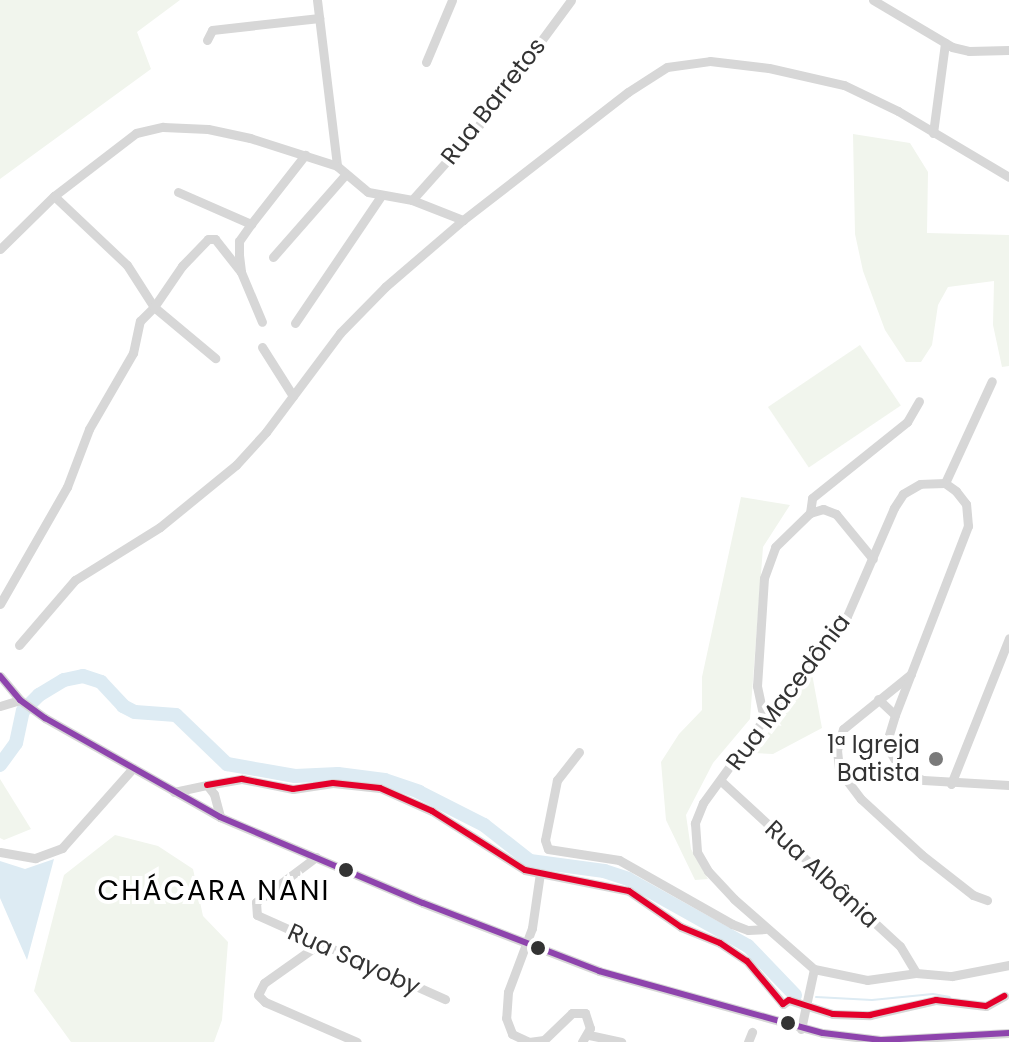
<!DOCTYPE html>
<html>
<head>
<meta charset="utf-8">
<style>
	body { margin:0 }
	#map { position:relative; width:1009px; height:1042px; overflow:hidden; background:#fff; font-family:Poppins,sans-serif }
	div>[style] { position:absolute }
	.green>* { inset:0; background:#f1f5ed; transform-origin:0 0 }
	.water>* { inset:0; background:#ddebf3 }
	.stream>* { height:2px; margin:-1px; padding:0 1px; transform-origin:1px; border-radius:1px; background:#ddebf3 }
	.river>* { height:14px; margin:-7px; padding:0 7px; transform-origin:7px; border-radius:7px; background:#ddebf3 }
	.street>* { height:9px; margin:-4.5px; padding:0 4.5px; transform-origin:4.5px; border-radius:4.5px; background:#d7d7d7 }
	.bus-1>* { height:6px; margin:-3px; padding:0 3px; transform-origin:3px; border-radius:3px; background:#8e44ad }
	.bus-2>* { height:6px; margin:-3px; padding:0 3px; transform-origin:3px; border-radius:3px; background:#e4002b }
	.dots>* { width:22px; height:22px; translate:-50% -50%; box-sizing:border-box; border:4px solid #fff; border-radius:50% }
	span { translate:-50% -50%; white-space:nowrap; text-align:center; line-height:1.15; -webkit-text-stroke:8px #fff; paint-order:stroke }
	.street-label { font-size:24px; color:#333 }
	.poi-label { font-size:24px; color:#333 }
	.right { translate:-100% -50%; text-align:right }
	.quarter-label { font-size:28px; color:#000; letter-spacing:2px }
</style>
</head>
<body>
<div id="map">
	<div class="green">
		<div style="clip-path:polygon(0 0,180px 0,137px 32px,151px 69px,0 179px)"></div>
		<div style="clip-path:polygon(853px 134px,910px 143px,928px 172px,927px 233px,1009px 235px,1009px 366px,1002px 367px,993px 325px,994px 281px,948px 287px,938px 305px,932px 345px,921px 362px,906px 362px,885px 330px,863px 271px,855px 234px)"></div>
		<div style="left:860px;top:345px;width:73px;height:111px;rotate:56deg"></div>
		<div style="clip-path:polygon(741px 497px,790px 505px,763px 547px,750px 719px,713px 763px,686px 815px,691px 849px,708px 879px,695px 880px,666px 820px,661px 762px,679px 734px,702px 710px,702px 677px)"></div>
		<div style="clip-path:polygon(812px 674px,822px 728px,773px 754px,753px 753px)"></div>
		<div style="clip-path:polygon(0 779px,31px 829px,4px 840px,0 838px)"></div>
		<div style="clip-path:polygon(115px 835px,158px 846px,193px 869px,203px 916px,228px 942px,222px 1020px,214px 1042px,71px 1042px,34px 991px,64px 875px)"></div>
	</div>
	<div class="water">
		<div style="clip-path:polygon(54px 859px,27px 960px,0 898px,0 861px,25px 869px)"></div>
	</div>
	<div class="stream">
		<div style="left:816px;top:997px;width:56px;rotate:3.1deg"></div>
		<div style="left:872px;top:1000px;width:61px;rotate:-5.6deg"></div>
		<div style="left:933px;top:994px;width:17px;rotate:10deg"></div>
	</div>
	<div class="river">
		<div style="left:0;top:765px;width:27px;rotate:-54deg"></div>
		<div style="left:16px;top:743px;width:33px;rotate:-78deg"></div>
		<div style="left:23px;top:711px;width:23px;rotate:-45deg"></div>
		<div style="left:39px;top:695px;width:29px;rotate:-31deg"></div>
		<div style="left:64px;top:680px;width:19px;rotate:-12deg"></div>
		<div style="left:83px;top:676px;width:19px;rotate:18deg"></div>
		<div style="left:101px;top:682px;width:33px;rotate:47deg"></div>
		<div style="left:123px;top:706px;width:13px;rotate:27deg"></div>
		<div style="left:135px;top:712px;width:41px;rotate:4.2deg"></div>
		<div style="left:176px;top:715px;width:71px;rotate:43.9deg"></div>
		<div style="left:227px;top:764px;width:69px;rotate:10deg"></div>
		<div style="left:295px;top:776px;width:43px;rotate:-2.7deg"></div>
		<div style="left:338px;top:774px;width:47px;rotate:7.3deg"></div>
		<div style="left:385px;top:780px;width:36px;rotate:19deg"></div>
		<div style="left:419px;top:792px;width:73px;rotate:26.9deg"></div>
		<div style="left:484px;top:825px;width:58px;rotate:38deg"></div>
		<div style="left:530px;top:861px;width:75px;rotate:7.7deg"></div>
		<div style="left:604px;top:871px;width:25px;rotate:18deg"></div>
		<div style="left:628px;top:879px;width:137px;rotate:29.2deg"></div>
		<div style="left:748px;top:946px;width:68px;rotate:46.2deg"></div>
	</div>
	<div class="street">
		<div style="left:317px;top:0;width:167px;rotate:83.1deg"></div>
		<div style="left:337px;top:166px;width:40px;rotate:40deg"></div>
		<div style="left:368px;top:192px;width:45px;rotate:10.3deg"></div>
		<div style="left:412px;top:200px;width:55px;rotate:21.4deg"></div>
		<div style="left:873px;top:0;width:92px;rotate:30.7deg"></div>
		<div style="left:952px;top:47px;width:17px;rotate:13deg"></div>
		<div style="left:969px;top:51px;width:40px;rotate:-1.4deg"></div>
		<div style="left:207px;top:40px;width:11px;rotate:-63deg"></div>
		<div style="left:212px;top:30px;width:108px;rotate:-6.4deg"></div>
		<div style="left:426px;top:62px;width:67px;rotate:-67.2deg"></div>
		<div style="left:933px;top:133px;width:91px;rotate:-82.4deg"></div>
		<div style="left:178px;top:192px;width:80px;rotate:23.7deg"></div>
		<div style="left:251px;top:224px;width:21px;rotate:125deg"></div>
		<div style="left:239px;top:241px;width:14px;rotate:90deg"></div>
		<div style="left:239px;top:255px;width:17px;rotate:83deg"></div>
		<div style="left:241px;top:272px;width:54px;rotate:67.2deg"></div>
		<div style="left:54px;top:196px;width:100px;rotate:43.4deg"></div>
		<div style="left:127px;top:265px;width:50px;rotate:57.3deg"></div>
		<div style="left:154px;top:307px;width:80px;rotate:39.9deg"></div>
		<div style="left:412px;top:200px;width:101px;rotate:-48.2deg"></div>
		<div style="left:479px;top:125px;width:155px;rotate:-53.6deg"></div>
		<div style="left:251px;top:224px;width:88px;rotate:-52deg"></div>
		<div style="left:0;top:249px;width:76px;rotate:-44.5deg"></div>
		<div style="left:54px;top:196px;width:103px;rotate:-37.5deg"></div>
		<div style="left:136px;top:133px;width:28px;rotate:-13deg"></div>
		<div style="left:163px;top:127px;width:45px;rotate:2.5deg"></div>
		<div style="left:208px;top:129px;width:43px;rotate:12.1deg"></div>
		<div style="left:250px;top:138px;width:91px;rotate:17.8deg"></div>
		<div style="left:273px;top:257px;width:109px;rotate:-48.7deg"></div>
		<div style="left:295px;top:323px;width:153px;rotate:-55.9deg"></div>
		<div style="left:262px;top:347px;width:58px;rotate:57.7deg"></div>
		<div style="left:945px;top:483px;width:112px;rotate:-65.3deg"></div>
		<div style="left:810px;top:513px;width:15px;rotate:-82deg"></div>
		<div style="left:812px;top:498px;width:122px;rotate:-38.7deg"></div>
		<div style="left:907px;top:422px;width:24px;rotate:-60deg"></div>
		<div style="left:0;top:604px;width:135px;rotate:-60.2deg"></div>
		<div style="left:67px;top:487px;width:62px;rotate:-69.2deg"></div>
		<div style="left:89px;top:429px;width:88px;rotate:-59.9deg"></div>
		<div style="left:133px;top:353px;width:33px;rotate:-78deg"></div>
		<div style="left:140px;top:321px;width:20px;rotate:-45deg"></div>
		<div style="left:154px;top:307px;width:50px;rotate:-55.7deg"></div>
		<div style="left:182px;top:266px;width:37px;rotate:-46deg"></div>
		<div style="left:208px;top:239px;width:7px"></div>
		<div style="left:215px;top:239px;width:42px;rotate:51.8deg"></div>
		<div style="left:19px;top:645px;width:86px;rotate:-49.3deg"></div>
		<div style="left:75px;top:580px;width:100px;rotate:-31.9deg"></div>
		<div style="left:160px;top:527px;width:98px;rotate:-39.2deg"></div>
		<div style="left:236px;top:465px;width:45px;rotate:-47.7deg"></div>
		<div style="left:266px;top:432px;width:124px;rotate:-53.2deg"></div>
		<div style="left:340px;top:333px;width:64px;rotate:-45.6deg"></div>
		<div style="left:385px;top:287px;width:103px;rotate:-40.7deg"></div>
		<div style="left:463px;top:220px;width:209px;rotate:-37.8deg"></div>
		<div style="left:628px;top:92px;width:46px;rotate:-32.7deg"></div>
		<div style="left:667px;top:67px;width:43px;rotate:-7.9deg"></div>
		<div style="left:710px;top:61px;width:59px;rotate:6.8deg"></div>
		<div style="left:769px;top:68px;width:77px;rotate:12.8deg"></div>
		<div style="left:844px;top:85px;width:60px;rotate:25.7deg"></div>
		<div style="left:898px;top:111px;width:129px;rotate:30.7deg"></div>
		<div style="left:911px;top:674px;width:87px;rotate:141deg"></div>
		<div style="left:843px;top:729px;width:22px;rotate:106deg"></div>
		<div style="left:837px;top:750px;width:20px;rotate:84deg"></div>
		<div style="left:839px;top:770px;width:36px;rotate:53deg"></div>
		<div style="left:861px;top:799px;width:83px;rotate:42.6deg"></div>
		<div style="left:922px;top:855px;width:65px;rotate:38.1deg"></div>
		<div style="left:973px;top:895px;width:15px;rotate:20deg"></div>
		<div style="left:0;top:676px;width:31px;rotate:50deg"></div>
		<div style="left:20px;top:700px;width:31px;rotate:36deg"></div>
		<div style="left:45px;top:718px;width:201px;rotate:29.5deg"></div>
		<div style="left:220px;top:817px;width:220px;rotate:23deg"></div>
		<div style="left:423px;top:903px;width:189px;rotate:21.1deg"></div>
		<div style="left:599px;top:971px;width:232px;rotate:15.5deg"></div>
		<div style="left:823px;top:1033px;width:58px;rotate:6.9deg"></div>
		<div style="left:881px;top:1040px;width:128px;rotate:-3.1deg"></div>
		<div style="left:878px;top:699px;width:23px;rotate:43deg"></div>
		<div style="left:0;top:706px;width:21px;rotate:-17deg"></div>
		<div style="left:764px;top:719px;width:34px;rotate:-102deg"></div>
		<div style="left:757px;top:686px;width:108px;rotate:-86.3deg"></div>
		<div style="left:764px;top:578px;width:33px;rotate:-70deg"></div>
		<div style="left:775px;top:547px;width:49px;rotate:-44.2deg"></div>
		<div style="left:810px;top:513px;width:14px;rotate:-17deg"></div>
		<div style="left:823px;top:509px;width:14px;rotate:21deg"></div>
		<div style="left:836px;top:514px;width:58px;rotate:50.6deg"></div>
		<div style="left:579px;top:752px;width:36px;rotate:128deg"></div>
		<div style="left:557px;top:780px;width:61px;rotate:101.3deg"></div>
		<div style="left:545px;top:840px;width:9px;rotate:72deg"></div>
		<div style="left:548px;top:849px;width:72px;rotate:8.8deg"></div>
		<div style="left:619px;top:860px;width:130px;rotate:29.5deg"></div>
		<div style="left:732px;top:924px;width:17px;rotate:21deg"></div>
		<div style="left:748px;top:930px;width:17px;rotate:-3deg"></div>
		<div style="left:721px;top:781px;width:243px;rotate:42.7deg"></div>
		<div style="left:900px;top:946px;width:31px;rotate:59deg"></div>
		<div style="left:951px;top:784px;width:157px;rotate:-68.3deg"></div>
		<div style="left:207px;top:785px;width:36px;rotate:-10deg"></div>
		<div style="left:242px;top:779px;width:52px;rotate:11.1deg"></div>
		<div style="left:293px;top:789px;width:40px;rotate:-8.5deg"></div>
		<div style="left:333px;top:783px;width:47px;rotate:6.1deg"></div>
		<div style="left:380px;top:788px;width:57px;rotate:23.9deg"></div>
		<div style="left:432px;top:811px;width:110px;rotate:32.4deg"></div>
		<div style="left:525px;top:870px;width:106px;rotate:11.4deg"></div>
		<div style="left:629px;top:891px;width:63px;rotate:34.7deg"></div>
		<div style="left:681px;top:927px;width:42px;rotate:22.3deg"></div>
		<div style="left:720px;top:943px;width:32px;rotate:34deg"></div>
		<div style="left:747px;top:961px;width:56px;rotate:50.1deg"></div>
		<div style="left:783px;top:1004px;width:7px;rotate:-34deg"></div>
		<div style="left:789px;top:1000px;width:46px;rotate:17.7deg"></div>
		<div style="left:833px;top:1014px;width:37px;rotate:2deg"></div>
		<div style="left:870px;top:1015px;width:68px;rotate:-12.8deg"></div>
		<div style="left:936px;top:1000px;width:50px;rotate:6.8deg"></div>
		<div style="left:986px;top:1006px;width:21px;rotate:-29deg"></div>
		<div style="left:1009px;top:785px;width:86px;rotate:-176.7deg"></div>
		<div style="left:923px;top:780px;width:24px;rotate:-156deg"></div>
		<div style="left:901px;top:770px;width:23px;rotate:-121deg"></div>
		<div style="left:889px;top:750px;width:12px;rotate:-95deg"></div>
		<div style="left:888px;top:738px;width:24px;rotate:-73deg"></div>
		<div style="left:895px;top:715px;width:203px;rotate:-68.9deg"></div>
		<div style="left:968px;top:526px;width:22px;rotate:-95deg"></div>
		<div style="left:966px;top:504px;width:16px;rotate:-128deg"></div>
		<div style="left:956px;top:491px;width:14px;rotate:-144deg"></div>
		<div style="left:945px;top:483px;width:25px;rotate:178deg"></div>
		<div style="left:920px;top:484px;width:20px;rotate:150deg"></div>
		<div style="left:903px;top:494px;width:17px;rotate:123deg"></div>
		<div style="left:894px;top:508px;width:118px;rotate:113.5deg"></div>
		<div style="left:847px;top:616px;width:132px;rotate:128.9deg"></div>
		<div style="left:764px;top:719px;width:104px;rotate:126deg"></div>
		<div style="left:703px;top:803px;width:22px;rotate:112deg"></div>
		<div style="left:695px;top:823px;width:29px;rotate:86deg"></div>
		<div style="left:697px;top:852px;width:22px;rotate:60deg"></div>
		<div style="left:708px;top:871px;width:38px;rotate:47deg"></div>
		<div style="left:734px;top:899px;width:106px;rotate:41.2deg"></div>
		<div style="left:814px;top:969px;width:54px;rotate:11.7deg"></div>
		<div style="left:867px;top:980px;width:49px;rotate:-8.1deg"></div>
		<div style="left:916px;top:973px;width:36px;rotate:5deg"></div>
		<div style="left:952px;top:976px;width:58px;rotate:-10.9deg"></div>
		<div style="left:174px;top:792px;width:34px;rotate:-12deg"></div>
		<div style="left:207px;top:785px;width:11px;rotate:52deg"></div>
		<div style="left:214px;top:794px;width:24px;rotate:75deg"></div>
		<div style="left:0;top:852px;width:36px;rotate:10deg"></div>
		<div style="left:35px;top:858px;width:29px;rotate:-20deg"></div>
		<div style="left:62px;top:848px;width:107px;rotate:-48.4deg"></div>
		<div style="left:316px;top:857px;width:75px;rotate:143.1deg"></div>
		<div style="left:256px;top:902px;width:13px;rotate:86deg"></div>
		<div style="left:257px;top:915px;width:206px;rotate:24.1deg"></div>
		<div style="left:540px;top:873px;width:56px;rotate:98.3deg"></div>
		<div style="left:532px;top:928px;width:68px;rotate:110.6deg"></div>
		<div style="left:508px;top:992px;width:26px;rotate:94deg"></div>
		<div style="left:506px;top:1018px;width:17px;rotate:69deg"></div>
		<div style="left:512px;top:1034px;width:19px;rotate:25deg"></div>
		<div style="left:529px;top:1042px;width:15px;rotate:-8deg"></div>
		<div style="left:544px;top:1040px;width:39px;rotate:-44deg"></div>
		<div style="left:572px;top:1013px;width:13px"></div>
		<div style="left:585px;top:1013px;width:16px;rotate:72deg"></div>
		<div style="left:590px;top:1028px;width:16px;rotate:120deg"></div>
		<div style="left:319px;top:944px;width:67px;rotate:144.7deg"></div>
		<div style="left:264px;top:983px;width:13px;rotate:117deg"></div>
		<div style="left:258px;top:995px;width:10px;rotate:45deg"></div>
		<div style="left:265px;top:1002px;width:100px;rotate:23.5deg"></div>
		<div style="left:801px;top:1029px;width:61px;rotate:-77.8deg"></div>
		<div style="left:589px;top:1035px;width:33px;rotate:12deg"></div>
		<div style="left:748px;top:1042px;width:11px;rotate:-68deg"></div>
	</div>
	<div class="bus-1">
		<div style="left:0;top:676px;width:31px;rotate:50deg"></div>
		<div style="left:20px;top:700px;width:31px;rotate:36deg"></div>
		<div style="left:45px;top:718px;width:201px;rotate:29.5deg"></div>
		<div style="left:220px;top:817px;width:220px;rotate:23deg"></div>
		<div style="left:423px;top:903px;width:189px;rotate:21.1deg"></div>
		<div style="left:599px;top:971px;width:232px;rotate:15.5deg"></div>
		<div style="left:823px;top:1033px;width:58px;rotate:6.9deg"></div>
		<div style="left:881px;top:1040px;width:128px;rotate:-3.1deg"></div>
	</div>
	<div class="bus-2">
		<div style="left:207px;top:785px;width:36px;rotate:-10deg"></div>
		<div style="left:242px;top:779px;width:52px;rotate:11.1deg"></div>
		<div style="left:293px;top:789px;width:40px;rotate:-8.5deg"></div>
		<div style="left:333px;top:783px;width:47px;rotate:6.1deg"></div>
		<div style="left:380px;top:788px;width:57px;rotate:23.9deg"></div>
		<div style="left:432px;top:811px;width:110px;rotate:32.4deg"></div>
		<div style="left:525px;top:870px;width:106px;rotate:11.4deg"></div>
		<div style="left:629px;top:891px;width:63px;rotate:34.7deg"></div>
		<div style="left:681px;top:927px;width:42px;rotate:22.3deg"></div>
		<div style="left:720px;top:943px;width:32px;rotate:34deg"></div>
		<div style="left:747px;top:961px;width:56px;rotate:50.1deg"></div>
		<div style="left:783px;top:1004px;width:7px;rotate:-34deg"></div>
		<div style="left:789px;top:1000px;width:46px;rotate:17.7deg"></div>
		<div style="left:833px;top:1014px;width:37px;rotate:2deg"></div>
		<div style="left:870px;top:1015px;width:68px;rotate:-12.8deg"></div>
		<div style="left:936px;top:1000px;width:50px;rotate:6.8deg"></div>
		<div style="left:986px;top:1006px;width:21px;rotate:-29deg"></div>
	</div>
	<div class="dots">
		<div style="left:936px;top:759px;background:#7a7a7a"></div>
		<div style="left:346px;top:870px;background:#333"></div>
		<div style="left:538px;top:948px;background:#333"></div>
		<div style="left:788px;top:1023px;background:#333"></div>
	</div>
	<div class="street-label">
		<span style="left:493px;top:101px;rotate:-52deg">Rua Barretos</span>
		<span style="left:788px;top:692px;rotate:-53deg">Rua Macedônia</span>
		<span style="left:822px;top:874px;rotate:43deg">Rua Albânia</span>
		<span style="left:354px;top:959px;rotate:24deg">Rua Sayoby</span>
	</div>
	<div class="poi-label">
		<span class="right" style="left:920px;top:759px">1ª Igreja<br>Batista</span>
	</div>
	<div class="quarter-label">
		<span style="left:214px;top:891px">CHÁCARA NANI</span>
	</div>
</div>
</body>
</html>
